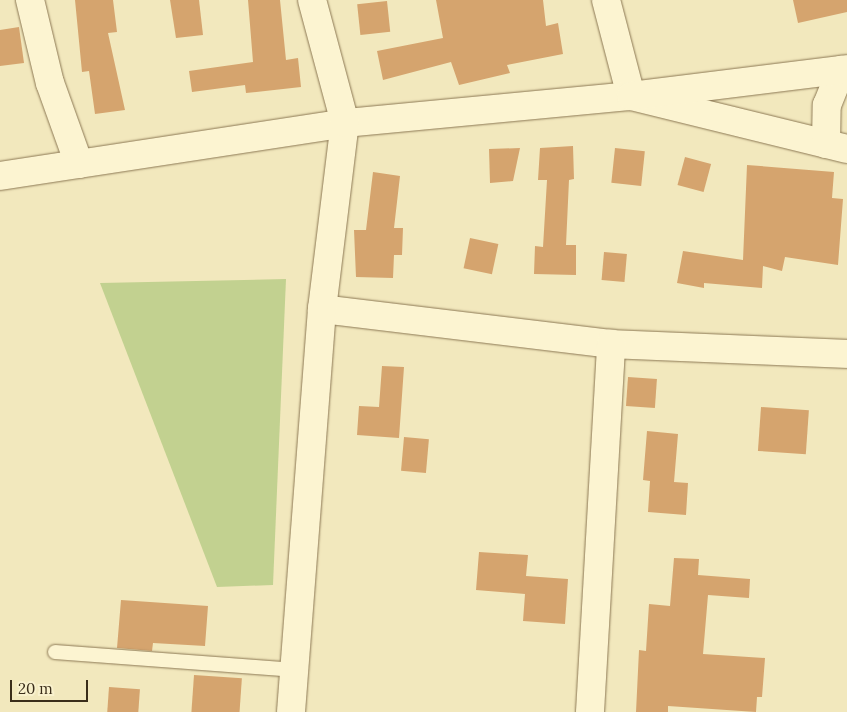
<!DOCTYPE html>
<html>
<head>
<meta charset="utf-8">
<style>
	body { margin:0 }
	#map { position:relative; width:847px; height:712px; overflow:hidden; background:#f2e8bd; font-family:Lora,serif }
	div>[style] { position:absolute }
	.green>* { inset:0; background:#c2d190 }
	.building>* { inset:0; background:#d5a46e; transform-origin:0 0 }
	.roads { filter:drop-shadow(0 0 1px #8c7854) drop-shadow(0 0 1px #8c7854) }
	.lane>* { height:14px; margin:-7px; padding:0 7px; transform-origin:7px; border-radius:7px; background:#fcf4d1 }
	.street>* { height:28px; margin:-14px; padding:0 14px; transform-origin:14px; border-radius:14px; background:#fcf4d1 }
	span { translate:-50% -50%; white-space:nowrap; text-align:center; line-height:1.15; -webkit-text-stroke:4px #f9f1cd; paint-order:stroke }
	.scale { position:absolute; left:10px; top:680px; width:78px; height:22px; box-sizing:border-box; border:2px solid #3a2d1a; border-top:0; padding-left:6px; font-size:15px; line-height:18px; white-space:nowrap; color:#3a2d1a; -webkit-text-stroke:4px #f9f1cd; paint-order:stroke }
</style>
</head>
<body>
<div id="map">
	<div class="green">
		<div style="clip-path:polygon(286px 279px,273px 585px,217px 587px,100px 283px)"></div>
	</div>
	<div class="building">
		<div style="clip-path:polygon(75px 0,113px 0,117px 32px,108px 33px,125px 110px,95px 114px,89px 71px,82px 72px)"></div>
		<div style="clip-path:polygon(170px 0,199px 0,203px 35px,176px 38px)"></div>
		<div style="clip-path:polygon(248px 0,280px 0,286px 60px,298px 58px,301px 87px,246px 93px,245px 85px,192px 92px,189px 71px,253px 62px)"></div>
		<div style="clip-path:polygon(436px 0,543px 0,546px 26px,558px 23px,563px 54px,507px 65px,510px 73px,459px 85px,451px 62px,383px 80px,377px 51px,443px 38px)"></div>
		<div style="clip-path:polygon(793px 0,847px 0,847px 12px,798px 23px)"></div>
		<div style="left:387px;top:1px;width:31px;height:30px;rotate:84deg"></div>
		<div style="clip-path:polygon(19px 27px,24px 63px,0 66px,0 30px)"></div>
		<div style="clip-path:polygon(573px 146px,574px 179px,569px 180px,566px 245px,576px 245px,576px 275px,534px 274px,535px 246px,543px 247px,547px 180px,538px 180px,540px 148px)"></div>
		<div style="clip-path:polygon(520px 148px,513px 181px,490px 183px,489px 149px)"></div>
		<div style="left:615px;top:148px;width:30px;height:35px;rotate:6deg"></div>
		<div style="left:685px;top:157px;width:27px;height:29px;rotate:15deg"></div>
		<div style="clip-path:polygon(747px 165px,834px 172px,832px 198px,843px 199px,838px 265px,785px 257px,782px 271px,763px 266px,762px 288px,704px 283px,704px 288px,677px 283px,683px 251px,743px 260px)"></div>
		<div style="clip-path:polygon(373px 172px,400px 176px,394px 228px,403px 228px,402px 255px,394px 255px,393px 278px,356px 277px,354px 230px,366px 230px)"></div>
		<div style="left:470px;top:238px;width:29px;height:31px;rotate:12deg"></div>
		<div style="left:604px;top:252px;width:23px;height:28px;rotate:5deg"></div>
		<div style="clip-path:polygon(382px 366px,404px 367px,399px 438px,357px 435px,359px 406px,379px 407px)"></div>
		<div style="left:628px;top:377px;width:29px;height:29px;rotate:4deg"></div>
		<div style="left:761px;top:407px;width:48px;height:44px;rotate:4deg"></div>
		<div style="clip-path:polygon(647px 431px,678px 434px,674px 482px,688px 483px,686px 515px,648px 512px,650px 481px,643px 480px)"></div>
		<div style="left:404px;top:437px;width:25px;height:34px;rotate:5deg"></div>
		<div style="clip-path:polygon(479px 552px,528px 555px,526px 576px,568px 579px,565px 624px,523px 621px,525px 594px,476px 590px)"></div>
		<div style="clip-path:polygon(674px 558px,699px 559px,698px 575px,750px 579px,749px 598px,708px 595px,703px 654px,765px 658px,762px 697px,757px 697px,756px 712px,668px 706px,668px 712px,636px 712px,639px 650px,646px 651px,649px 604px,670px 606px)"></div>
		<div style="clip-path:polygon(121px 600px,208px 606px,205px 646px,153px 643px,152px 651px,117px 648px)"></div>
		<div style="left:194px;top:675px;width:48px;height:37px;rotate:4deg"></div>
		<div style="left:109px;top:687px;width:31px;height:25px;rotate:4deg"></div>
	</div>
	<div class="roads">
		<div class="lane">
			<div style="left:55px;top:652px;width:241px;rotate:4.3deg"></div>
		</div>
		<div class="street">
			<div style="left:30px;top:0;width:85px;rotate:76.5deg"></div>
			<div style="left:50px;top:83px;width:86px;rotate:70.3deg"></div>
			<div style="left:606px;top:0;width:99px;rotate:75.4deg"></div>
			<div style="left:631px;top:96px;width:222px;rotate:13.8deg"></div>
			<div style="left:826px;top:144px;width:39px;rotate:-89deg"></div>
			<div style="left:827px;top:105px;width:38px;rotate:-68deg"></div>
			<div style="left:0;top:176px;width:349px;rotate:-8.7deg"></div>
			<div style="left:345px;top:123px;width:287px;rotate:-5.4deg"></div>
			<div style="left:631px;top:96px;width:218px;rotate:-7.1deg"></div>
			<div style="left:322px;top:309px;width:291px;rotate:6.9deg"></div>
			<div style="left:611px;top:344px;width:236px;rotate:2.4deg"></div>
			<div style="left:291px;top:712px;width:404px;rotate:-85.6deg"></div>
			<div style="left:322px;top:309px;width:187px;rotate:-83deg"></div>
			<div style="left:345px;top:123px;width:127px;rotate:-105deg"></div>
			<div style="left:590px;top:712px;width:369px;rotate:-86.7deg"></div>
		</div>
	</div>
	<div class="scale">20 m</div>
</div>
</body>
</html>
